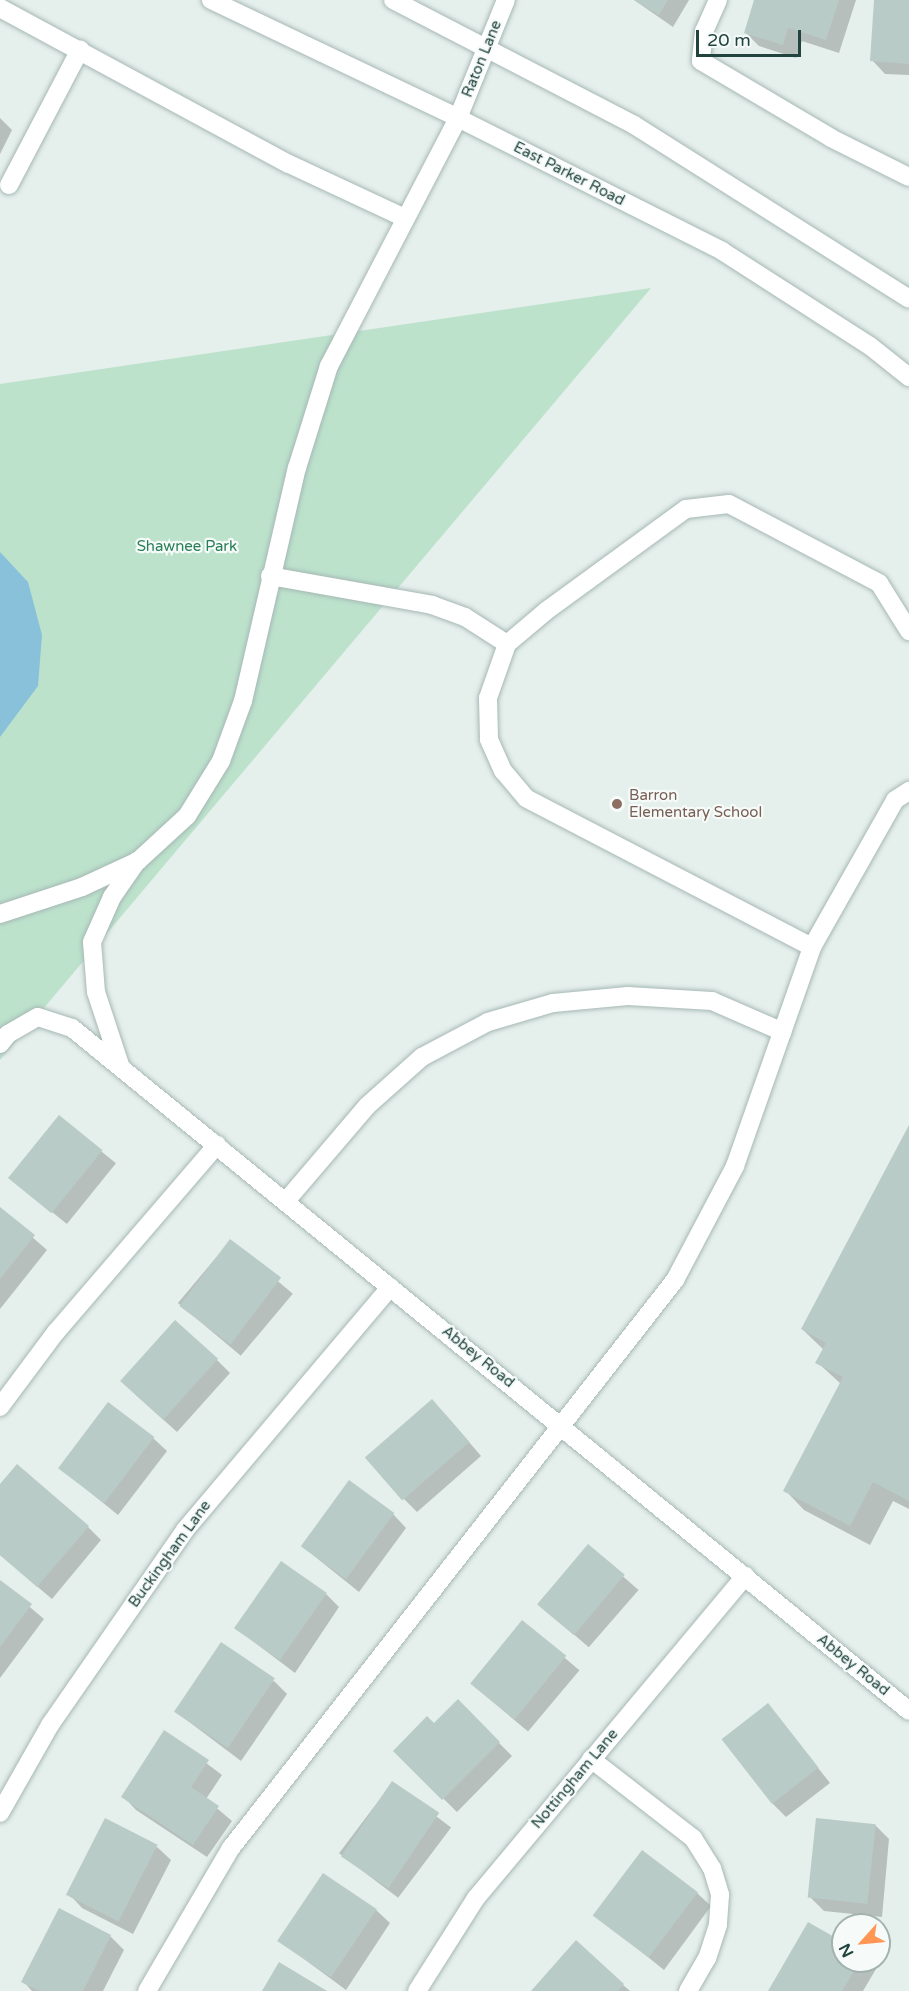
<!DOCTYPE html>
<html>
<head>
<meta charset="utf-8">
<style>
	body { margin:0 }
	#map { position:relative; width:909px; height:1991px; overflow:hidden; background:#e5efec; font-family:"Varela Round",sans-serif }
	div>[style] { position:absolute }
	.green>* { inset:0; background:#bce2cc }
	.water>* { inset:0; background:#88c1d9 }
	.shadow>* { inset:0; background:#0003; transform-origin:0 0 }
	.building>* { inset:0; background:#b9cbc6; transform-origin:0 0 }
	.roads { filter:drop-shadow(0 0 2px #a6b8b5) drop-shadow(0 0 2px #a6b8b5) }
	.service>* { height:18px; margin:-9px; padding:0 9px; transform-origin:9px; border-radius:9px; background:#fff }
	.minor>* { height:18px; margin:-9px; padding:0 9px; transform-origin:9px; border-radius:9px; background:#fff }
	.secondary>* { height:18px; margin:-9px; padding:0 9px; transform-origin:9px; border-radius:9px; background:#fff }
	.dots>* { width:16px; height:16px; translate:-50% -50%; box-sizing:border-box; border:3px solid #f6fbf9; border-radius:50% }
	span { translate:-50% -50%; white-space:nowrap; text-align:center; line-height:1.15; -webkit-text-stroke:4.5px #f6fbf9; paint-order:stroke }
	.street-label { font-size:15px; color:#21443f }
	.park-label { font-size:15px; color:#277f56 }
	.education-label { font-size:15px; color:#785e54 }
	.left { translate:0 -50%; text-align:left }
	.north { position:absolute; left:831px; top:1913px; width:60px; height:60px; box-sizing:border-box; background:#f6fbf9; border:2px solid #a1b2af; border-radius:50%; rotate:243deg; font-size:16px; font-weight:700; line-height:24px; text-align:center; color:#21443f }
	.north::after { content:''; display:block; margin:auto; width:21px; height:27px; background:#ff9653; clip-path:polygon(50% 0,100% 100%,50% 72%,0 100%) }
	.scale { position:absolute; left:696px; top:30px; width:105px; height:27px; box-sizing:border-box; border:3px solid #21443f; border-top:0; padding-left:8px; font-size:18px; line-height:21px; white-space:nowrap; color:#21443f; -webkit-text-stroke:4px #f6fbf9; paint-order:stroke }
</style>
</head>
<body>
<div id="map">
	<div class="green">
		<div style="clip-path:polygon(651px 288px,0 1060px,0 384px)"></div>
	</div>
	<div class="water">
		<div style="clip-path:polygon(0 552px,28px 582px,42px 635px,38px 686px,0 737px)"></div>
	</div>
	<div class="shadow">
		<div style="clip-path:polygon(634px 0,689px 0,673px 27px)"></div>
		<div style="clip-path:polygon(755px 0,856px 0,839px 53px,802px 41px,796px 58px,759px 46px,745px 32px)"></div>
		<div style="clip-path:polygon(876px 0,909px 0,909px 75px,885px 74px,872px 60px)"></div>
		<div style="clip-path:polygon(0 118px,12px 130px,0 154px)"></div>
		<div style="left:60px;top:1118px;width:72px;height:78px;rotate:39deg"></div>
		<div style="clip-path:polygon(909px 1128px,909px 1509px,893px 1501px,870px 1545px,804px 1510px,785px 1490px,841px 1384px,817px 1362px,824px 1350px,802px 1329px)"></div>
		<div style="clip-path:polygon(0 1209px,47px 1250px,0 1309px)"></div>
		<div style="left:230px;top:1241px;width:82px;height:81px;rotate:40deg"></div>
		<div style="clip-path:polygon(217px 1360px,230px 1373px,177px 1432px,136px 1395px)"></div>
		<div style="clip-path:polygon(445px 1414px,481px 1456px,417px 1512px,404px 1499px)"></div>
		<div style="clip-path:polygon(153px 1438px,167px 1451px,118px 1515px,60px 1468px)"></div>
		<div style="clip-path:polygon(0 1486px,88px 1527px,101px 1540px,52px 1599px,0 1555px)"></div>
		<div style="clip-path:polygon(393px 1514px,406px 1528px,359px 1592px,303px 1547px)"></div>
		<div style="left:588px;top:1546px;width:67px;height:76px;rotate:41deg"></div>
		<div style="clip-path:polygon(0 1582px,44px 1619px,0 1678px)"></div>
		<div style="clip-path:polygon(326px 1594px,339px 1607px,295px 1673px,237px 1629px)"></div>
		<div style="left:522px;top:1622px;width:75px;height:80px;rotate:40deg"></div>
		<div style="clip-path:polygon(274px 1681px,287px 1694px,241px 1761px,176px 1712px)"></div>
		<div style="clip-path:polygon(458px 1702px,512px 1756px,457px 1812px,395px 1751px,434px 1725px)"></div>
		<div style="clip-path:polygon(768px 1705px,830px 1783px,786px 1817px,773px 1804px)"></div>
		<div style="clip-path:polygon(165px 1732px,222px 1775px,206px 1799px,232px 1821px,207px 1857px,136px 1810px,123px 1796px)"></div>
		<div style="left:392px;top:1783px;width:74px;height:88px;rotate:37deg"></div>
		<div style="clip-path:polygon(875px 1825px,889px 1839px,882px 1917px,824px 1911px,810px 1897px)"></div>
		<div style="clip-path:polygon(157px 1847px,171px 1860px,133px 1934px,82px 1908px,69px 1894px)"></div>
		<div style="clip-path:polygon(697px 1893px,711px 1906px,664px 1970px,596px 1915px)"></div>
		<div style="clip-path:polygon(376px 1910px,390px 1923px,346px 1990px,281px 1942px)"></div>
		<div style="clip-path:polygon(110px 1936px,124px 1950px,103px 1991px,32px 1991px,23px 1981px)"></div>
		<div style="clip-path:polygon(843px 1944px,843px 1961px,868px 1961px,876px 1969px,863px 1991px,770px 1991px)"></div>
		<div style="clip-path:polygon(623px 1985px,630px 1991px,533px 1991px)"></div>
	</div>
	<div class="building">
		<div style="clip-path:polygon(634px 0,668px 0,659px 15px)"></div>
		<div style="clip-path:polygon(754px 0,839px 0,826px 40px,788px 28px,783px 45px,744px 33px)"></div>
		<div style="clip-path:polygon(874px 0,909px 0,909px 64px,870px 61px)"></div>
		<div style="left:59px;top:1115px;width:56px;height:81px;rotate:39deg"></div>
		<div style="clip-path:polygon(909px 1125px,909px 1501px,873px 1482px,850px 1526px,783px 1491px,843px 1377px,815px 1363px,826px 1343px,801px 1329px)"></div>
		<div style="clip-path:polygon(0 1207px,35px 1235px,0 1279px)"></div>
		<div style="left:230px;top:1239px;width:64px;height:84px;rotate:37deg"></div>
		<div style="left:175px;top:1320px;width:58px;height:82px;rotate:42deg"></div>
		<div style="left:432px;top:1399px;width:57px;height:89px;rotate:49deg"></div>
		<div style="left:108px;top:1402px;width:58px;height:83px;rotate:37deg"></div>
		<div style="clip-path:polygon(17px 1464px,89px 1526px,37px 1587px,0 1555px,0 1484px)"></div>
		<div style="left:349px;top:1480px;width:56px;height:82px;rotate:36deg"></div>
		<div style="left:588px;top:1544px;width:48px;height:79px;rotate:40deg"></div>
		<div style="left:281px;top:1561px;width:56px;height:82px;rotate:35deg"></div>
		<div style="clip-path:polygon(0 1580px,32px 1604px,0 1647px)"></div>
		<div style="left:522px;top:1620px;width:57px;height:82px;rotate:39deg"></div>
		<div style="left:221px;top:1642px;width:65px;height:84px;rotate:34deg"></div>
		<div style="clip-path:polygon(458px 1699px,500px 1742px,442px 1800px,393px 1751px,427px 1716px,434px 1723px)"></div>
		<div style="left:768px;top:1703px;width:82px;height:59px;rotate:52deg"></div>
		<div style="clip-path:polygon(164px 1730px,209px 1760px,191px 1787px,219px 1806px,193px 1845px,121px 1797px)"></div>
		<div style="left:392px;top:1781px;width:57px;height:91px;rotate:34deg"></div>
		<div style="left:105px;top:1818px;width:59px;height:86px;rotate:27deg"></div>
		<div style="left:816px;top:1818px;width:60px;height:80px;rotate:6deg"></div>
		<div style="left:642px;top:1850px;width:70px;height:82px;rotate:37deg"></div>
		<div style="left:323px;top:1873px;width:65px;height:82px;rotate:34deg"></div>
		<div style="clip-path:polygon(59px 1908px,111px 1935px,83px 1991px,39px 1991px,21px 1982px)"></div>
		<div style="clip-path:polygon(808px 1922px,843px 1942px,843px 1961px,860px 1961px,842px 1991px,768px 1991px)"></div>
		<div style="clip-path:polygon(576px 1940px,624px 1984px,618px 1991px,531px 1991px)"></div>
		<div style="clip-path:polygon(279px 1962px,327px 1991px,262px 1991px)"></div>
	</div>
	<div class="roads">
		<div class="service">
			<div style="left:718px;top:0;width:34px;rotate:114deg"></div>
			<div style="left:704px;top:31px;width:30px;rotate:96deg"></div>
			<div style="left:701px;top:61px;width:151px;rotate:30.6deg"></div>
			<div style="left:831px;top:138px;width:87px;rotate:26.6deg"></div>
			<div style="left:0;top:8px;width:328px;rotate:28.4deg"></div>
			<div style="left:289px;top:164px;width:128px;rotate:25deg"></div>
			<div style="left:9px;top:185px;width:153px;rotate:-62.3deg"></div>
			<div style="left:270px;top:576px;width:165px;rotate:10.1deg"></div>
			<div style="left:432px;top:605px;width:35px;rotate:20deg"></div>
			<div style="left:465px;top:617px;width:50px;rotate:32.7deg"></div>
			<div style="left:0;top:914px;width:86px;rotate:-18.2deg"></div>
			<div style="left:82px;top:887px;width:62px;rotate:-24.9deg"></div>
			<div style="left:138px;top:861px;width:67px;rotate:-42.6deg"></div>
			<div style="left:187px;top:816px;width:65px;rotate:-58.3deg"></div>
			<div style="left:221px;top:761px;width:64px;rotate:-69.9deg"></div>
			<div style="left:243px;top:701px;width:239px;rotate:-77deg"></div>
			<div style="left:297px;top:468px;width:107px;rotate:-72.6deg"></div>
			<div style="left:329px;top:366px;width:280px;rotate:-62.5deg"></div>
			<div style="left:812px;top:947px;width:322px;rotate:-152.5deg"></div>
			<div style="left:526px;top:798px;width:35px;rotate:-130deg"></div>
			<div style="left:503px;top:771px;width:35px;rotate:-114deg"></div>
			<div style="left:489px;top:739px;width:41px;rotate:-91.4deg"></div>
			<div style="left:488px;top:698px;width:57px;rotate:-70.6deg"></div>
			<div style="left:507px;top:644px;width:51px;rotate:-40.2deg"></div>
			<div style="left:546px;top:611px;width:173px;rotate:-36.1deg"></div>
			<div style="left:686px;top:509px;width:43px;rotate:-6.6deg"></div>
			<div style="left:729px;top:504px;width:170px;rotate:27.8deg"></div>
			<div style="left:879px;top:583px;width:57px;rotate:58deg"></div>
			<div style="left:121px;top:1068px;width:80px;rotate:-108.2deg"></div>
			<div style="left:96px;top:992px;width:50px;rotate:-94.6deg"></div>
			<div style="left:92px;top:942px;width:49px;rotate:-66deg"></div>
			<div style="left:112px;top:897px;width:44px;rotate:-55.2deg"></div>
			<div style="left:286px;top:1201px;width:125px;rotate:-49.5deg"></div>
			<div style="left:367px;top:1106px;width:74px;rotate:-41.7deg"></div>
			<div style="left:422px;top:1057px;width:75px;rotate:-27.9deg"></div>
			<div style="left:488px;top:1022px;width:68px;rotate:-16.3deg"></div>
			<div style="left:553px;top:1003px;width:75px;rotate:-5.3deg"></div>
			<div style="left:628px;top:996px;width:84px;rotate:3.4deg"></div>
			<div style="left:712px;top:1001px;width:77px;rotate:23.6deg"></div>
			<div style="left:0;top:1407px;width:94px;rotate:-53.3deg"></div>
			<div style="left:56px;top:1332px;width:247px;rotate:-49.3deg"></div>
			<div style="left:591px;top:1759px;width:129px;rotate:37.8deg"></div>
			<div style="left:693px;top:1838px;width:36px;rotate:58deg"></div>
			<div style="left:712px;top:1868px;width:28px;rotate:73deg"></div>
			<div style="left:720px;top:1895px;width:30px;rotate:94deg"></div>
			<div style="left:718px;top:1925px;width:35px;rotate:108deg"></div>
			<div style="left:707px;top:1958px;width:38px;rotate:120deg"></div>
			<div style="left:147px;top:1991px;width:166px;rotate:-59.6deg"></div>
			<div style="left:231px;top:1848px;width:721px;rotate:-51.99deg"></div>
			<div style="left:675px;top:1280px;width:129px;rotate:-62.2deg"></div>
			<div style="left:735px;top:1166px;width:232px;rotate:-70.6deg"></div>
			<div style="left:812px;top:947px;width:169px;rotate:-60.5deg"></div>
			<div style="left:895px;top:800px;width:17px;rotate:-33deg"></div>
		</div>
		<div class="minor">
			<div style="left:458px;top:118px;width:127px;rotate:-67.9deg"></div>
			<div style="left:0;top:1044px;width:13px;rotate:-51deg"></div>
			<div style="left:8px;top:1034px;width:34px;rotate:-30deg"></div>
			<div style="left:38px;top:1017px;width:36px;rotate:18deg"></div>
			<div style="left:72px;top:1028px;width:1080px;rotate:39.21deg"></div>
			<div style="left:0;top:1813px;width:101px;rotate:-60.4deg"></div>
			<div style="left:50px;top:1725px;width:237px;rotate:-55.3deg"></div>
			<div style="left:185px;top:1530px;width:318px;rotate:-49.8deg"></div>
			<div style="left:417px;top:1991px;width:110px;rotate:-57.6deg"></div>
			<div style="left:476px;top:1898px;width:420px;rotate:-50.1deg"></div>
		</div>
		<div class="secondary">
			<div style="left:211px;top:0;width:274px;rotate:25.5deg"></div>
			<div style="left:458px;top:118px;width:296px;rotate:26.7deg"></div>
			<div style="left:722px;top:251px;width:176px;rotate:32.7deg"></div>
			<div style="left:870px;top:346px;width:50px;rotate:38.5deg"></div>
			<div style="left:393px;top:0;width:271px;rotate:27.4deg"></div>
			<div style="left:634px;top:125px;width:325px;rotate:32.3deg"></div>
		</div>
	</div>
	<div class="dots">
		<div style="left:617px;top:804px;background:#8d6e63"></div>
	</div>
	<div class="street-label">
		<span style="left:482px;top:59px;rotate:-68deg">Raton Lane</span>
		<span style="left:569px;top:174px;rotate:27deg">East Parker Road</span>
		<span style="left:478px;top:1357px;rotate:39deg">Abbey Road</span>
		<span style="left:170px;top:1554px;rotate:-54deg">Buckingham Lane</span>
		<span style="left:853px;top:1665px;rotate:39deg">Abbey Road</span>
		<span style="left:575px;top:1779px;rotate:-50deg">Nottingham Lane</span>
	</div>
	<div class="park-label">
		<span style="left:187px;top:547px">Shawnee Park</span>
	</div>
	<div class="education-label">
		<span class="left" style="left:629px;top:804px">Barron<br>Elementary School</span>
	</div>
	<div class="north">N</div>
	<div class="scale">20 m</div>
</div>
</body>
</html>
